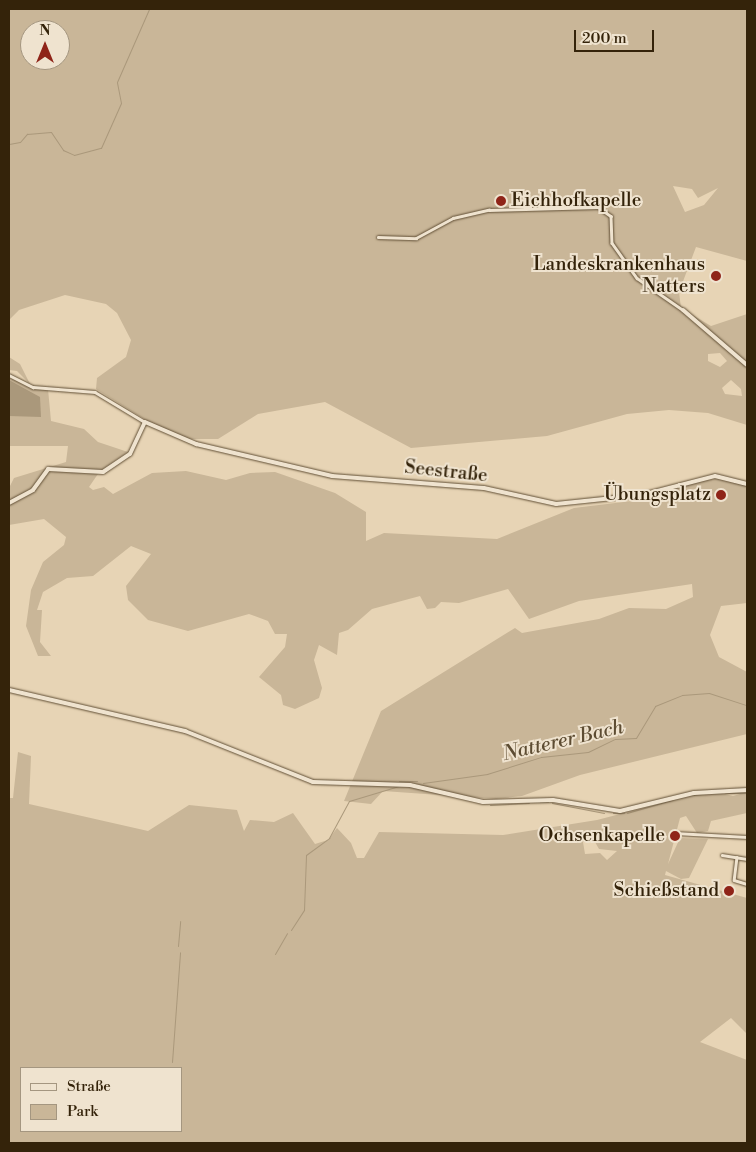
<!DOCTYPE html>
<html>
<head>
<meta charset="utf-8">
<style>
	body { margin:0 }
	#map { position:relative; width:756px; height:1152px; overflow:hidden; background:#e7d4b5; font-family:"Libre Bodoni",serif }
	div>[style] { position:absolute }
	.green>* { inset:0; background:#c9b698 }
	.water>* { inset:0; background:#aa987b }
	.stream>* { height:1px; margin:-0.5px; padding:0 0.5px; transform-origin:0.5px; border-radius:0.5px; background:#aa987b }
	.roads { filter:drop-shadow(0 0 1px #614f35) drop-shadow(0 0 1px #614f35) }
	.street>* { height:2.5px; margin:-1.25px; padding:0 1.25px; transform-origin:1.25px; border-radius:1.25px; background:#efe3cf }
	.secondary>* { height:4px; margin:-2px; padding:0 2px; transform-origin:2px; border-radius:2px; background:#efe3cf }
	.dots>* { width:14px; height:14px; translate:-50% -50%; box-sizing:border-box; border:2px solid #efe3cf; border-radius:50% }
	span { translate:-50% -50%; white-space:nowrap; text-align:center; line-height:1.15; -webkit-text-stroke:4px #efe3cf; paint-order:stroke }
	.poi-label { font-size:19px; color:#34230a }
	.left { translate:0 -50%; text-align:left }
	.right { translate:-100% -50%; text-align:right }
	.street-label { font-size:19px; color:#34230a }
	.water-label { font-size:20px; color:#5d4c32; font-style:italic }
	.frame { position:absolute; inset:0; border:10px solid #34230a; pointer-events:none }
	.legend { position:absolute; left:20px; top:1067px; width:162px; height:65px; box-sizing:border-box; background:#efe3cf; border:1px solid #a49680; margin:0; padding:6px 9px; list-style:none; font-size:15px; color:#34230a }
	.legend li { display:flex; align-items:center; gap:10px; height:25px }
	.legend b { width:25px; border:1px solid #a49680 }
	.north { position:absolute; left:20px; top:20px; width:50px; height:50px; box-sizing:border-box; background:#efe3cf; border:1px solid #a49680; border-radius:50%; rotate:0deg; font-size:14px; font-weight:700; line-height:20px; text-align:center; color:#34230a }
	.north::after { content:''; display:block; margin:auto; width:18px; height:22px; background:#8f2418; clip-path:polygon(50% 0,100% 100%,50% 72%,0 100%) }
	.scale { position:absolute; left:574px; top:30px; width:80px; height:22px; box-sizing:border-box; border:2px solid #34230a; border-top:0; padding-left:6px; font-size:15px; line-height:18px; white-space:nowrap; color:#34230a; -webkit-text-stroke:4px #efe3cf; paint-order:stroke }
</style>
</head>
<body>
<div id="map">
	<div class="green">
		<div style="clip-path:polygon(evenodd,9px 9px,747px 9px,747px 261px,696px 247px,679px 292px,681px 308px,711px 326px,747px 314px,747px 425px,708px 413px,669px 410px,627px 414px,547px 436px,411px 448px,325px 402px,258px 414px,218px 439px,186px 439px,146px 420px,96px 389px,97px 378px,126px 357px,131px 340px,117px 313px,106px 304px,65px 295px,19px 310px,9px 320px,9px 9px,30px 30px,60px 30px,60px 60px,30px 60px,30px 30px,9px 9px,673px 186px,692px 189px,698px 198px,718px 188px,704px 205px,685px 212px,673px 186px,9px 9px,720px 353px,727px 361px,720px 367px,708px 361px,708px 354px,720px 353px,9px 9px,731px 380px,741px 389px,742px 396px,725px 394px,722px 388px,731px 380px)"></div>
		<div style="clip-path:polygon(9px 357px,20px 364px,30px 384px,17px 371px,9px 370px)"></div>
		<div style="clip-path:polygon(9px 377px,28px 387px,48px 389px,51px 421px,84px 429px,98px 442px,128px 452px,100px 471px,89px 487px,93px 490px,104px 487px,113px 494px,152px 473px,186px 471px,226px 480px,250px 473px,275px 472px,335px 493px,366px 512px,366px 541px,384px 533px,497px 539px,574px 508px,657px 498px,656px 493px,694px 482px,722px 478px,747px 485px,747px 603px,721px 606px,710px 635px,719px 657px,747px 672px,747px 734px,580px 775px,522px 796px,496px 799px,383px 791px,371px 804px,344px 801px,381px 711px,515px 628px,522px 633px,599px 619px,629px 608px,666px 609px,693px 597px,692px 584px,579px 601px,529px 619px,508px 589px,459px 603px,441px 602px,435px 608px,427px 609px,420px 596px,372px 609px,348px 630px,339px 633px,337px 655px,319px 645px,314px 660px,322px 688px,319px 698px,295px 709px,283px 705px,281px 695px,259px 677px,285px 647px,287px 634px,275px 634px,268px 621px,249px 614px,188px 631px,148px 620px,128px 600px,126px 586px,151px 554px,131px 546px,93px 576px,67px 578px,43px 592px,37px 610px,42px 610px,40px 642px,51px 656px,38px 656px,26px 626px,31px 590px,43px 562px,64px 545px,66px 537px,44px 519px,9px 525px,9px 488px,14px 478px,66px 462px,68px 446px,9px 446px)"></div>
		<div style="clip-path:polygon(evenodd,18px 752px,31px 756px,29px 804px,148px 831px,189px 805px,237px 810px,244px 831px,250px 820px,274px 822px,293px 813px,315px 844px,328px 840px,337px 828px,351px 843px,357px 858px,364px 858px,379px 832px,503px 835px,597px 820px,693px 795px,718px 792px,733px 796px,747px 792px,747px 813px,711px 821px,708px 831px,697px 833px,686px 816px,680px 818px,668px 864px,680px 838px,708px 839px,689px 878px,681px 879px,666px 871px,665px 875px,747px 898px,747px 1034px,731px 1018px,700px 1042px,747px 1060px,747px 1143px,9px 1143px,9px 798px,13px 798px,18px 752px,591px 835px,599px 849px,617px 851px,607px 860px,600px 853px,585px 854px,583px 842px,591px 835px,18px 752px,21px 1068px,181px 1068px,181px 1131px,21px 1131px,21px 1068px)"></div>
	</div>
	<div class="water">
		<div style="clip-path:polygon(9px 380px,40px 397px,41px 417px,9px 416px)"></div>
	</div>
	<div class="stream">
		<div style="left:9px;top:144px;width:11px;rotate:-10deg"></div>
		<div style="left:20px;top:142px;width:11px;rotate:-49deg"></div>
		<div style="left:27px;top:134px;width:24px;rotate:-5deg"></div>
		<div style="left:51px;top:132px;width:22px;rotate:56deg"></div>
		<div style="left:63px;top:150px;width:12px;rotate:24deg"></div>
		<div style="left:74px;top:155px;width:28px;rotate:-15deg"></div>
		<div style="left:101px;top:148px;width:49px;rotate:-66deg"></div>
		<div style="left:121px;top:103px;width:21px;rotate:-101deg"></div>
		<div style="left:117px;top:82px;width:80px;rotate:-66.3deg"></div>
		<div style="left:399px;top:781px;width:18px"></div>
		<div style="left:423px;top:783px;width:65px;rotate:-8deg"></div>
		<div style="left:487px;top:774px;width:57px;rotate:-17.5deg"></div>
		<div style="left:541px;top:757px;width:47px;rotate:-6.1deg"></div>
		<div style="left:588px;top:752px;width:30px;rotate:-26deg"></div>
		<div style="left:615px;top:739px;width:21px;rotate:-3deg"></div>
		<div style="left:636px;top:738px;width:37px;rotate:-59deg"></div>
		<div style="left:655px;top:706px;width:29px;rotate:-22deg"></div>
		<div style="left:682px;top:695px;width:27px;rotate:-4deg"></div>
		<div style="left:709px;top:693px;width:40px;rotate:18deg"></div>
		<div style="left:725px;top:793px;width:22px"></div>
		<div style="left:692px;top:795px;width:9px;rotate:-6deg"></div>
		<div style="left:540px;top:802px;width:8px"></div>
		<div style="left:552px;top:803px;width:53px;rotate:10.9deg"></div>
		<div style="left:490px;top:805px;width:39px;rotate:-3deg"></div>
		<div style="left:613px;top:813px;width:11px"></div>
		<div style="left:627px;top:813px;width:47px;rotate:-16.1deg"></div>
		<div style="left:291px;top:930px;width:24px;rotate:-57deg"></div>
		<div style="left:304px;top:910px;width:55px;rotate:-87.9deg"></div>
		<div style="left:306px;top:855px;width:29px;rotate:-36deg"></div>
		<div style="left:329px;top:838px;width:42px;rotate:-61.6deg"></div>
		<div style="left:349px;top:801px;width:52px;rotate:-16.7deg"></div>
		<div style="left:178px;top:946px;width:25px;rotate:-85deg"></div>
		<div style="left:275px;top:954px;width:24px;rotate:-60deg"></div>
		<div style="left:172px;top:1062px;width:110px;rotate:-85.8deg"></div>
	</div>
	<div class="roads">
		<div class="street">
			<div style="left:378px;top:237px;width:38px;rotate:2deg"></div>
			<div style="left:416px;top:238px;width:42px;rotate:-28.4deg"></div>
			<div style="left:453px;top:218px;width:37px;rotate:-13deg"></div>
			<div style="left:489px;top:210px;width:109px;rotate:-1.6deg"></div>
			<div style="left:598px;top:207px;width:16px;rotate:35deg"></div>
			<div style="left:611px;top:216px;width:27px;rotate:88deg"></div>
			<div style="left:612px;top:243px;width:43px;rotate:54.5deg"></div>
			<div style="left:637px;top:278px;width:56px;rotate:34.8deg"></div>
			<div style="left:9px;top:375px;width:27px;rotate:27deg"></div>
			<div style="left:33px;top:387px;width:62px;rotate:4.6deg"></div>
			<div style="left:95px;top:392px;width:58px;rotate:31deg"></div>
			<div style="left:675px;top:833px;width:72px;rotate:3.2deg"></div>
			<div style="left:722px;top:855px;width:25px;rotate:9deg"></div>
			<div style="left:737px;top:857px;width:23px;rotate:97deg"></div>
			<div style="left:734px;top:880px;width:14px;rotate:17deg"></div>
		</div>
		<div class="secondary">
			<div style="left:683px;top:310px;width:84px;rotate:40.7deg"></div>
			<div style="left:9px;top:503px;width:27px;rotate:-28deg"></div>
			<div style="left:33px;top:490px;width:26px;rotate:-54deg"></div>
			<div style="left:48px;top:469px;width:55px;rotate:3.1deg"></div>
			<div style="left:103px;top:472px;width:32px;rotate:-34deg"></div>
			<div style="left:130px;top:454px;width:35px;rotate:-65deg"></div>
			<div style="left:145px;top:422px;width:56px;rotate:23.3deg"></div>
			<div style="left:196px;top:444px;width:140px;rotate:13.2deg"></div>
			<div style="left:332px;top:476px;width:152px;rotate:4.5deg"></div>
			<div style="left:484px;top:488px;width:74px;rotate:12.5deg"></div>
			<div style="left:556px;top:504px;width:86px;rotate:-6deg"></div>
			<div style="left:642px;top:495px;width:75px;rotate:-14.6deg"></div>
			<div style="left:715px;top:476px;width:33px;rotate:14deg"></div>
			<div style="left:9px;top:690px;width:181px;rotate:13.1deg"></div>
			<div style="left:185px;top:731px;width:138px;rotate:21.7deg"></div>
			<div style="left:313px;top:782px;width:97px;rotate:1.8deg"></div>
			<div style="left:410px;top:785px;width:75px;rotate:13.1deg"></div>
			<div style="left:483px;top:802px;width:70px;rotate:-1.6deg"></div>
			<div style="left:553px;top:800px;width:68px;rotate:9.3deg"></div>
			<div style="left:620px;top:811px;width:76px;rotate:-13.7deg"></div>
			<div style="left:694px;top:793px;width:53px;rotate:-3.2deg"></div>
		</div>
	</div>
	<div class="dots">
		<div style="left:501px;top:201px;background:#8f2418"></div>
		<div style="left:716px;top:276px;background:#8f2418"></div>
		<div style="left:721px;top:495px;background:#8f2418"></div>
		<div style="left:675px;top:836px;background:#8f2418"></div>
		<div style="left:729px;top:891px;background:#8f2418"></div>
	</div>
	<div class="poi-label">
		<span class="left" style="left:511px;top:201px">Eichhofkapelle</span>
		<span class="right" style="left:705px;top:276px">Landeskrankenhaus<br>Natters</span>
		<span class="right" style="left:711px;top:495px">Übungsplatz</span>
		<span class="right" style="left:665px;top:836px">Ochsenkapelle</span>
		<span class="right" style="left:719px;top:891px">Schießstand</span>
	</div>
	<div class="street-label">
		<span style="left:446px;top:472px;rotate:6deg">Seestraße</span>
	</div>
	<div class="water-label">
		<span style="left:563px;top:741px;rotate:-13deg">Natterer Bach</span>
	</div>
	<div class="frame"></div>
	<ul class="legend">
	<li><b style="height:6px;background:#efe3cf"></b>Straße</li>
	<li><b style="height:14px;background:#c9b698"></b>Park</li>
	</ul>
	<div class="north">N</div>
	<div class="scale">200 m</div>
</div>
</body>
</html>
